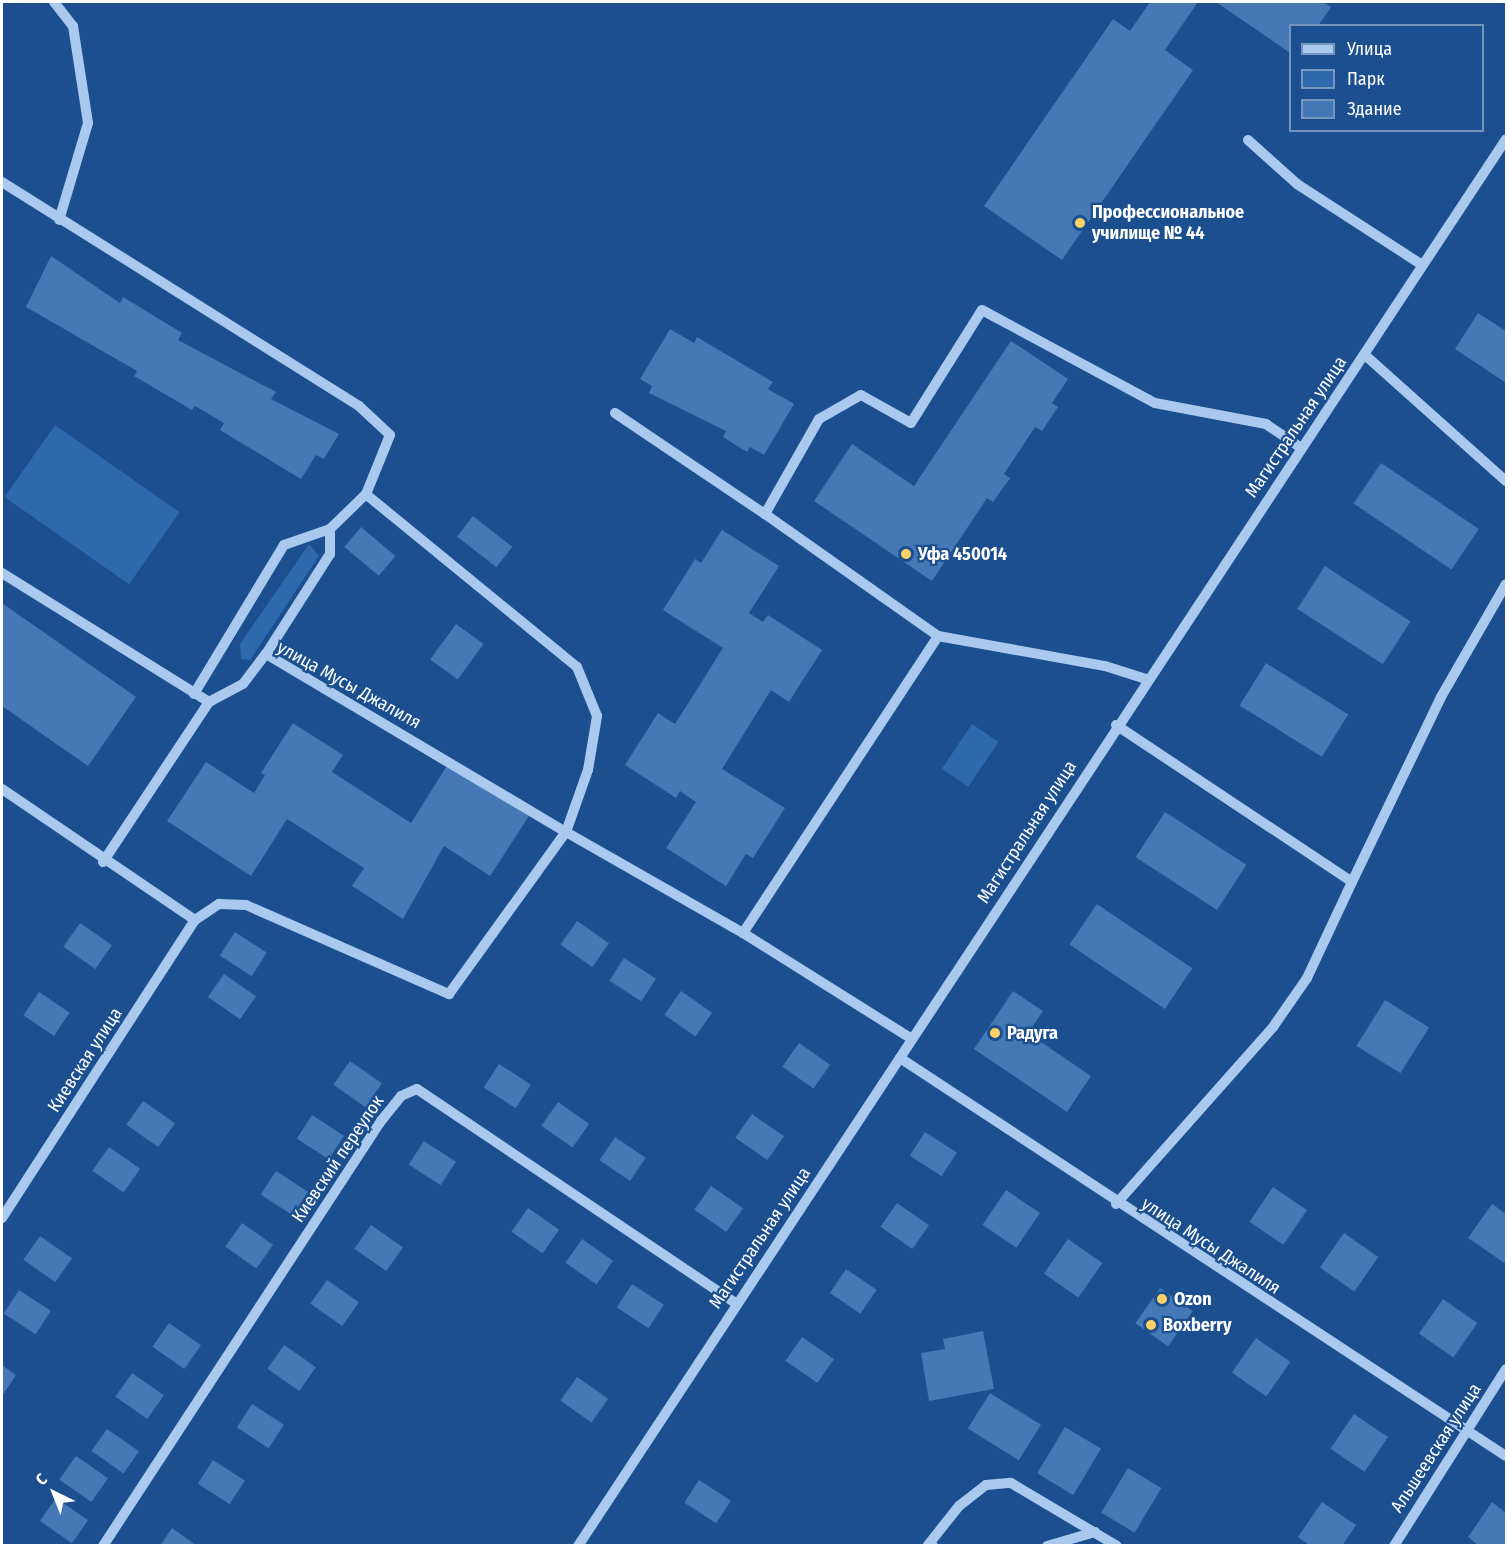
<!DOCTYPE html>
<html>
<head>
<meta charset="utf-8">
<style>
	body { margin:0 }
	#map { position:relative; width:1508px; height:1547px; overflow:hidden; background:#1b4f8f; font-family:"Fira Sans Condensed",sans-serif }
	div>[style] { position:absolute }
	.green>* { inset:0; background:#2e69ad; transform-origin:0 0 }
	.building>* { inset:0; background:#4478b7; transform-origin:0 0 }
	.minor>* { height:10px; margin:-5px; padding:0 5px; transform-origin:5px; border-radius:5px; background:#a9c9ee }
	.dots>* { width:16px; height:16px; translate:-50% -50%; box-sizing:border-box; border:3px solid #1b4f8f; border-radius:50% }
	span { translate:-50% -50%; white-space:nowrap; text-align:center; line-height:1.15; -webkit-text-stroke:4.5px #1b4f8f; paint-order:stroke }
	.poi-label { font-size:18px; color:#fff; font-weight:700 }
	.left { translate:0 -50%; text-align:left }
	.street-label { font-size:18px; color:#fff }
	.frame { position:absolute; inset:0; border:3px solid #fff; pointer-events:none }
	.legend { position:absolute; left:1289px; top:24px; width:195px; height:108px; box-sizing:border-box; background:#1b4f8f; border:2px solid #7695bc; margin:0; padding:8px 10px; list-style:none; font-size:18px; color:#fff }
	.legend li { display:flex; align-items:center; gap:12px; height:30px }
	.legend b { width:30px; border:2px solid #7695bc }
	.north { position:absolute; left:24px; top:1463px; width:60px; height:60px; -webkit-text-stroke:4px #1b4f8f; paint-order:stroke; rotate:317deg; font-size:16px; font-weight:700; line-height:24px; text-align:center; color:#fff }
	.north::after { content:''; display:block; margin:auto; width:21px; height:27px; background:#fff; clip-path:polygon(50% 0,100% 100%,50% 72%,0 100%) }
</style>
</head>
<body>
<div id="map">
	<div class="green">
		<div style="left:55px;top:425px;width:152px;height:88px;rotate:35deg"></div>
		<div style="clip-path:polygon(309px 544px,319px 556px,250px 660px,241px 659px,240px 644px)"></div>
		<div style="left:972px;top:724px;width:32px;height:54px;rotate:34deg"></div>
	</div>
	<div class="building">
		<div style="clip-path:polygon(1150px 2px,1198px 2px,1165px 50px,1193px 70px,1062px 260px,984px 206px,1113px 19px,1130px 31px)"></div>
		<div style="clip-path:polygon(1216px 2px,1323px 2px,1331px 7px,1318px 26px,1290px 26px,1290px 53px)"></div>
		<div style="clip-path:polygon(51px 256px,120px 303px,123px 297px,182px 333px,178px 340px,276px 392px,271px 399px,339px 434px,324px 459px,316px 455px,301px 479px,220px 430px,224px 423px,195px 406px,192px 410px,134px 376px,137px 371px,26px 307px)"></div>
		<div style="clip-path:polygon(1478px 313px,1506px 331px,1506px 383px,1455px 349px)"></div>
		<div style="clip-path:polygon(670px 329px,694px 343px,697px 337px,773px 382px,768px 389px,794px 404px,764px 455px,750px 447px,747px 452px,723px 437px,726px 431px,649px 393px,652px 386px,640px 379px)"></div>
		<div style="clip-path:polygon(1011px 341px,1068px 379px,1052px 403px,1058px 407px,1042px 431px,1035px 427px,1004px 474px,1010px 478px,993px 502px,987px 498px,932px 581px,814px 501px,852px 444px,914px 486px)"></div>
		<div style="left:1381px;top:463px;width:118px;height:49px;rotate:34deg"></div>
		<div style="left:473px;top:516px;width:50px;height:26px;rotate:38deg"></div>
		<div style="left:361px;top:527px;width:45px;height:26px;rotate:40deg"></div>
		<div style="clip-path:polygon(722px 530px,779px 566px,749px 613px,763px 622px,768px 615px,822px 650px,789px 702px,771px 690px,722px 769px,785px 808px,753px 858px,746px 854px,726px 886px,666px 848px,696px 802px,680px 791px,676px 798px,625px 765px,658px 713px,675px 724px,723px 648px,663px 610px,695px 559px,701px 563px)"></div>
		<div style="left:1325px;top:566px;width:102px;height:51px;rotate:33deg"></div>
		<div style="clip-path:polygon(2px 603px,136px 697px,88px 766px,2px 706px)"></div>
		<div style="left:456px;top:624px;width:34px;height:44px;rotate:36deg"></div>
		<div style="left:1266px;top:663px;width:97px;height:50px;rotate:32deg"></div>
		<div style="clip-path:polygon(293px 723px,343px 755px,332px 772px,411px 823px,448px 764px,529px 816px,490px 876px,444px 846px,403px 919px,352px 886px,364px 868px,287px 819px,251px 876px,167px 821px,206px 762px,254px 793px,265px 775px,261px 773px)"></div>
		<div style="left:1165px;top:812px;width:97px;height:54px;rotate:33deg"></div>
		<div style="left:1097px;top:904px;width:115px;height:49px;rotate:34deg"></div>
		<div style="left:577px;top:921px;width:39px;height:29px;rotate:35deg"></div>
		<div style="left:80px;top:923px;width:39px;height:29px;rotate:35deg"></div>
		<div style="left:235px;top:932px;width:38px;height:28px;rotate:33deg"></div>
		<div style="left:624px;top:958px;width:38px;height:27px;rotate:33deg"></div>
		<div style="left:224px;top:974px;width:39px;height:28px;rotate:35deg"></div>
		<div style="left:681px;top:991px;width:38px;height:29px;rotate:35deg"></div>
		<div style="clip-path:polygon(1013px 991px,1043px 1011px,1028px 1033px,1091px 1076px,1067px 1112px,974px 1049px)"></div>
		<div style="left:39px;top:992px;width:37px;height:28px;rotate:34deg"></div>
		<div style="left:1385px;top:1000px;width:52px;height:54px;rotate:32deg"></div>
		<div style="left:799px;top:1043px;width:38px;height:29px;rotate:35deg"></div>
		<div style="left:350px;top:1061px;width:39px;height:29px;rotate:35deg"></div>
		<div style="left:499px;top:1064px;width:38px;height:28px;rotate:33deg"></div>
		<div style="left:143px;top:1101px;width:39px;height:29px;rotate:35deg"></div>
		<div style="left:558px;top:1102px;width:38px;height:29px;rotate:35deg"></div>
		<div style="left:752px;top:1114px;width:39px;height:29px;rotate:35deg"></div>
		<div style="left:312px;top:1115px;width:38px;height:28px;rotate:33deg"></div>
		<div style="left:925px;top:1132px;width:38px;height:28px;rotate:33deg"></div>
		<div style="left:615px;top:1137px;width:37px;height:28px;rotate:34deg"></div>
		<div style="left:424px;top:1141px;width:38px;height:28px;rotate:33deg"></div>
		<div style="left:109px;top:1147px;width:38px;height:29px;rotate:35deg"></div>
		<div style="left:276px;top:1171px;width:38px;height:28px;rotate:33deg"></div>
		<div style="left:711px;top:1186px;width:39px;height:29px;rotate:35deg"></div>
		<div style="left:1273px;top:1187px;width:41px;height:42px;rotate:34deg"></div>
		<div style="left:1006px;top:1190px;width:41px;height:42px;rotate:34deg"></div>
		<div style="left:897px;top:1203px;width:39px;height:29px;rotate:35deg"></div>
		<div style="clip-path:polygon(1492px 1204px,1506px 1214px,1506px 1264px,1468px 1238px)"></div>
		<div style="left:528px;top:1208px;width:38px;height:29px;rotate:35deg"></div>
		<div style="left:242px;top:1223px;width:38px;height:29px;rotate:35deg"></div>
		<div style="left:371px;top:1225px;width:39px;height:29px;rotate:35deg"></div>
		<div style="left:1344px;top:1233px;width:42px;height:42px;rotate:35deg"></div>
		<div style="left:40px;top:1236px;width:39px;height:29px;rotate:35deg"></div>
		<div style="left:582px;top:1239px;width:38px;height:29px;rotate:35deg"></div>
		<div style="left:1068px;top:1239px;width:42px;height:42px;rotate:35deg"></div>
		<div style="left:846px;top:1269px;width:37px;height:29px;rotate:34deg"></div>
		<div style="left:327px;top:1280px;width:39px;height:29px;rotate:35deg"></div>
		<div style="left:632px;top:1284px;width:38px;height:28px;rotate:33deg"></div>
		<div style="left:1160px;top:1288px;width:40px;height:43px;rotate:35deg"></div>
		<div style="left:19px;top:1290px;width:38px;height:28px;rotate:33deg"></div>
		<div style="left:1443px;top:1299px;width:42px;height:42px;rotate:35deg"></div>
		<div style="left:169px;top:1323px;width:39px;height:29px;rotate:35deg"></div>
		<div style="clip-path:polygon(983px 1331px,994px 1389px,929px 1401px,921px 1353px,945px 1349px,943px 1339px)"></div>
		<div style="left:802px;top:1337px;width:39px;height:29px;rotate:35deg"></div>
		<div style="left:1256px;top:1338px;width:42px;height:42px;rotate:35deg"></div>
		<div style="left:284px;top:1345px;width:39px;height:29px;rotate:35deg"></div>
		<div style="clip-path:polygon(2px 1365px,16px 1375px,2px 1396px)"></div>
		<div style="left:132px;top:1373px;width:39px;height:29px;rotate:35deg"></div>
		<div style="left:577px;top:1377px;width:38px;height:29px;rotate:35deg"></div>
		<div style="left:990px;top:1393px;width:60px;height:42px;rotate:32deg"></div>
		<div style="left:252px;top:1404px;width:38px;height:28px;rotate:33deg"></div>
		<div style="left:1354px;top:1414px;width:41px;height:42px;rotate:34deg"></div>
		<div style="left:1065px;top:1427px;width:42px;height:54px;rotate:31deg"></div>
		<div style="left:107px;top:1429px;width:39px;height:27px;rotate:35deg"></div>
		<div style="left:76px;top:1456px;width:39px;height:29px;rotate:35deg"></div>
		<div style="left:213px;top:1460px;width:38px;height:28px;rotate:33deg"></div>
		<div style="left:1128px;top:1468px;width:39px;height:52px;rotate:31deg"></div>
		<div style="left:699px;top:1480px;width:38px;height:27px;rotate:33deg"></div>
		<div style="left:56px;top:1498px;width:39px;height:28px;rotate:35deg"></div>
		<div style="clip-path:polygon(1322px 1502px,1356px 1525px,1342px 1546px,1310px 1546px,1298px 1537px)"></div>
		<div style="clip-path:polygon(1492px 1502px,1506px 1513px,1506px 1546px,1479px 1546px,1468px 1537px)"></div>
		<div style="clip-path:polygon(172px 1528px,197px 1546px,160px 1546px)"></div>
	</div>
	<div class="minor">
		<div style="left:54px;top:2px;width:31px;rotate:52deg"></div>
		<div style="left:73px;top:26px;width:98px;rotate:81.2deg"></div>
		<div style="left:88px;top:123px;width:101px;rotate:106.6deg"></div>
		<div style="left:1248px;top:140px;width:66px;rotate:41.9deg"></div>
		<div style="left:1297px;top:184px;width:149px;rotate:32.9deg"></div>
		<div style="left:2px;top:182px;width:421px;rotate:32.1deg"></div>
		<div style="left:359px;top:406px;width:42px;rotate:43.1deg"></div>
		<div style="left:390px;top:435px;width:64px;rotate:112.1deg"></div>
		<div style="left:366px;top:494px;width:50px;rotate:135.8deg"></div>
		<div style="left:1365px;top:355px;width:189px;rotate:41.8deg"></div>
		<div style="left:615px;top:413px;width:181px;rotate:34deg"></div>
		<div style="left:2px;top:573px;width:244px;rotate:31.9deg"></div>
		<div style="left:938px;top:636px;width:212px;rotate:-144.8deg"></div>
		<div style="left:765px;top:514px;width:109px;rotate:-60.4deg"></div>
		<div style="left:819px;top:419px;width:48px;rotate:-29.7deg"></div>
		<div style="left:861px;top:395px;width:57px;rotate:29.2deg"></div>
		<div style="left:911px;top:423px;width:133px;rotate:-57.9deg"></div>
		<div style="left:982px;top:310px;width:196px;rotate:28.3deg"></div>
		<div style="left:1155px;top:403px;width:113px;rotate:10.7deg"></div>
		<div style="left:1266px;top:424px;width:42px;rotate:34.4deg"></div>
		<div style="left:194px;top:694px;width:174px;rotate:-58.9deg"></div>
		<div style="left:284px;top:545px;width:49px;rotate:-19.2deg"></div>
		<div style="left:330px;top:529px;width:25px;rotate:90deg"></div>
		<div style="left:330px;top:554px;width:119px;rotate:122.6deg"></div>
		<div style="left:1116px;top:725px;width:283px;rotate:33.6deg"></div>
		<div style="left:1352px;top:882px;width:205px;rotate:-64.3deg"></div>
		<div style="left:1441px;top:697px;width:130px;rotate:-60.1deg"></div>
		<div style="left:2px;top:789px;width:233px;rotate:34.2deg"></div>
		<div style="left:103px;top:862px;width:192px;rotate:-56.5deg"></div>
		<div style="left:209px;top:702px;width:38px;rotate:-28deg"></div>
		<div style="left:243px;top:684px;width:38px;rotate:-53deg"></div>
		<div style="left:266px;top:654px;width:349px;rotate:30.7deg"></div>
		<div style="left:566px;top:832px;width:66px;rotate:-70.5deg"></div>
		<div style="left:588px;top:770px;width:55px;rotate:-80.5deg"></div>
		<div style="left:597px;top:716px;width:53px;rotate:-112.2deg"></div>
		<div style="left:577px;top:667px;width:273px;rotate:-140.7deg"></div>
		<div style="left:912px;top:1039px;width:199px;rotate:-147.9deg"></div>
		<div style="left:743px;top:933px;width:42px;rotate:-56.7deg"></div>
		<div style="left:766px;top:898px;width:313px;rotate:-56.7deg"></div>
		<div style="left:938px;top:636px;width:170px;rotate:10.2deg"></div>
		<div style="left:1105px;top:666px;width:43px;rotate:17.6deg"></div>
		<div style="left:900px;top:1058px;width:725px;rotate:33.3deg"></div>
		<div style="left:1116px;top:1204px;width:237px;rotate:-48.4deg"></div>
		<div style="left:1273px;top:1027px;width:60px;rotate:-55.2deg"></div>
		<div style="left:1307px;top:978px;width:106px;rotate:-64.9deg"></div>
		<div style="left:2px;top:1218px;width:355px;rotate:-57.1deg"></div>
		<div style="left:195px;top:920px;width:29px;rotate:-34deg"></div>
		<div style="left:219px;top:904px;width:27px;rotate:2deg"></div>
		<div style="left:246px;top:905px;width:222px;rotate:23.7deg"></div>
		<div style="left:449px;top:994px;width:200px;rotate:-54.2deg"></div>
		<div style="left:566px;top:832px;width:204px;rotate:29.7deg"></div>
		<div style="left:103px;top:1546px;width:508px;rotate:-56.81deg"></div>
		<div style="left:381px;top:1121px;width:32px;rotate:-51deg"></div>
		<div style="left:401px;top:1096px;width:17px;rotate:-24deg"></div>
		<div style="left:417px;top:1089px;width:383px;rotate:33.9deg"></div>
		<div style="left:578px;top:1546px;width:1685px;rotate:-56.59deg"></div>
		<div style="left:933px;top:1546px;width:5px;rotate:-169deg"></div>
		<div style="left:928px;top:1545px;width:50px;rotate:-51.5deg"></div>
		<div style="left:959px;top:1506px;width:34px;rotate:-38deg"></div>
		<div style="left:986px;top:1485px;width:25px;rotate:-5deg"></div>
		<div style="left:1011px;top:1483px;width:123px;rotate:30.7deg"></div>
		<div style="left:1047px;top:1546px;width:50px;rotate:-16.3deg"></div>
		<div style="left:1394px;top:1546px;width:209px;rotate:-57.7deg"></div>
	</div>
	<div class="dots">
		<div style="left:1080px;top:223px;background:#ffd166"></div>
		<div style="left:906px;top:554px;background:#ffd166"></div>
		<div style="left:995px;top:1033px;background:#ffd166"></div>
		<div style="left:1162px;top:1299px;background:#ffd166"></div>
		<div style="left:1151px;top:1325px;background:#ffd166"></div>
	</div>
	<div class="poi-label">
		<span class="left" style="left:1092px;top:223px">Профессиональное<br>училище № 44</span>
		<span class="left" style="left:918px;top:554px">Уфа 450014</span>
		<span class="left" style="left:1007px;top:1033px">Радуга</span>
		<span class="left" style="left:1174px;top:1299px">Ozon</span>
		<span class="left" style="left:1163px;top:1325px">Boxberry</span>
	</div>
	<div class="street-label">
		<span style="left:1296px;top:427px;rotate:-56deg">Магистральная улица</span>
		<span style="left:349px;top:685px;rotate:29deg">улица Мусы Джалиля</span>
		<span style="left:1027px;top:832px;rotate:-57deg">Магистральная улица</span>
		<span style="left:85px;top:1060px;rotate:-57deg">Киевская улица</span>
		<span style="left:338px;top:1159px;rotate:-56deg">Киевский переулок</span>
		<span style="left:760px;top:1238px;rotate:-56deg">Магистральная улица</span>
		<span style="left:1211px;top:1246px;rotate:33deg">улица Мусы Джалиля</span>
		<span style="left:1436px;top:1448px;rotate:-57deg">Альшеевская улица</span>
	</div>
	<div class="frame"></div>
	<ul class="legend">
	<li><b style="height:8px;background:#a9c9ee"></b>Улица</li>
	<li><b style="height:16px;background:#2e69ad"></b>Парк</li>
	<li><b style="height:16px;background:#4478b7"></b>Здание</li>
	</ul>
	<div class="north">С</div>
</div>
</body>
</html>
